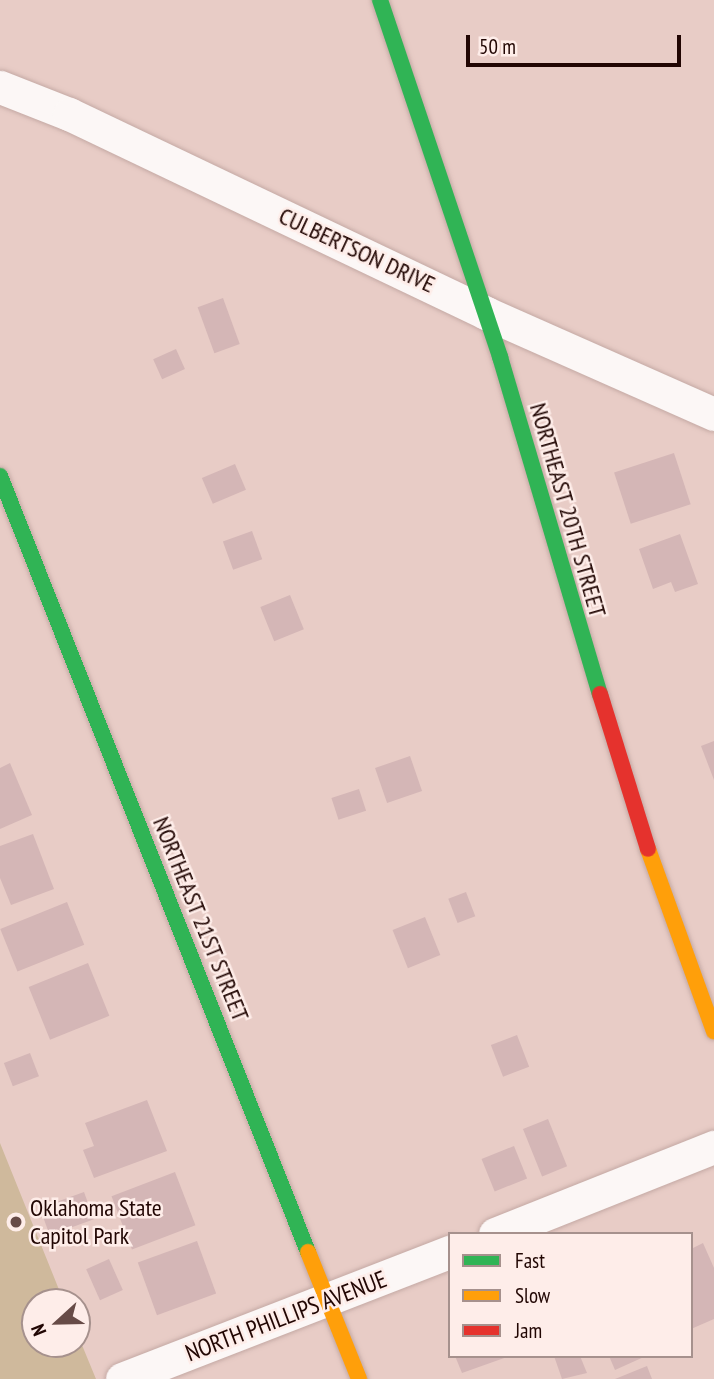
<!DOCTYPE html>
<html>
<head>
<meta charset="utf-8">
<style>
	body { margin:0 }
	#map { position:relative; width:714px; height:1379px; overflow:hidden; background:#e8ccc6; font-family:"PT Sans Narrow",sans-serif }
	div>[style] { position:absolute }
	.green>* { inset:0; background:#cfb99c }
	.building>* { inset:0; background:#d4b6b6; transform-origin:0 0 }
	.roads { filter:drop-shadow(0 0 2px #c4a9a4) drop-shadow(0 0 2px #c4a9a4) }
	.street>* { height:33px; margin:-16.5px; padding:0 16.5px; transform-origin:16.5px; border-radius:16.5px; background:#fcf7f6 }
	.fast>* { height:16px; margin:-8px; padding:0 8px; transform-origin:8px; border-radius:8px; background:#30b455 }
	.slow>* { height:16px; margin:-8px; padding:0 8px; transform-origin:8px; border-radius:8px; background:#ff9f0a }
	.jam>* { height:16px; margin:-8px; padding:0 8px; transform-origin:8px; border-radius:8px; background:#e5322d }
	.dots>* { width:19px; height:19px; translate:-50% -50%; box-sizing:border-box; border:4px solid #feede9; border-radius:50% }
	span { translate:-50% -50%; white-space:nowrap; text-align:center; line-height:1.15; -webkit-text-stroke:5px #feede9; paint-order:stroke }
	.street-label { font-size:24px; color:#210603 }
	.poi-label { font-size:24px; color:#210603 }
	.left { translate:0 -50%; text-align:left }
	.legend { position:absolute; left:448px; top:1232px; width:245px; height:126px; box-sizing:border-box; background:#feede9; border:2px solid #a6918d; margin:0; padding:9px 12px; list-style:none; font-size:21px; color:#210603 }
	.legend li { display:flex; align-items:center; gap:14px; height:35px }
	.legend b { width:35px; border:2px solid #a6918d }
	.north { position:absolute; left:21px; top:1288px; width:70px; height:70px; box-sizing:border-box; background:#feede9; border:2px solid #a6918d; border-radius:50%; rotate:248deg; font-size:19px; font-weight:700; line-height:28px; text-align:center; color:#210603 }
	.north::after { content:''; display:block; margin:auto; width:24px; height:32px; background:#674b47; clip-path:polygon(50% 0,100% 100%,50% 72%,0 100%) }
	.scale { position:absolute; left:466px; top:35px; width:215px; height:32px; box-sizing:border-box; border:4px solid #210603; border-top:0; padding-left:9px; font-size:21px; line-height:24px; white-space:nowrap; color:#210603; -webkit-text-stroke:5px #feede9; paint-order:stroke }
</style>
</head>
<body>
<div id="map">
	<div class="green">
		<div style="clip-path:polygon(0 1143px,64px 1302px,35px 1302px,35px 1344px,77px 1344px,77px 1333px,96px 1379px,0 1379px)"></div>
	</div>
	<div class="building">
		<div style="left:223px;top:298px;width:49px;height:27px;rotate:70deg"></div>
		<div style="left:176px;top:349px;width:22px;height:25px;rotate:66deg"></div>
		<div style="left:674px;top:453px;width:54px;height:63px;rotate:72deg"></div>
		<div style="left:235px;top:464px;width:28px;height:36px;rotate:67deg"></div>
		<div style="left:252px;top:531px;width:30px;height:31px;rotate:70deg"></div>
		<div style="clip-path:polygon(680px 534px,698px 584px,675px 592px,671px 582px,653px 589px,639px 549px)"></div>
		<div style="left:290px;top:595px;width:37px;height:32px;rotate:68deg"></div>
		<div style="clip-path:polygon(714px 741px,714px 780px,701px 746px)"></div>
		<div style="left:410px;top:756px;width:37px;height:37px;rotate:71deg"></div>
		<div style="clip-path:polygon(10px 763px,32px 815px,0 829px,0 768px)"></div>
		<div style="left:359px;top:789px;width:23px;height:29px;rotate:72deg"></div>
		<div style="clip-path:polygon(33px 834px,54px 889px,11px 905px,0 878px,0 846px)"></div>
		<div style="left:466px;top:892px;width:26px;height:19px;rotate:69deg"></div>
		<div style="left:67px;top:902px;width:46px;height:72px;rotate:68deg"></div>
		<div style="left:425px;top:917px;width:41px;height:35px;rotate:68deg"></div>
		<div style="left:88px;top:963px;width:57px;height:64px;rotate:68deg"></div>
		<div style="left:517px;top:1035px;width:34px;height:28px;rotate:69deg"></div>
		<div style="left:30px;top:1053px;width:25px;height:28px;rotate:69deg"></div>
		<div style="clip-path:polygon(147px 1100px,167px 1151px,94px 1178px,83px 1150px,94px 1146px,85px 1123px)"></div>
		<div style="left:548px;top:1119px;width:51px;height:27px;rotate:68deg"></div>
		<div style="left:514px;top:1146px;width:35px;height:35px;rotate:68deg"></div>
		<div style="left:175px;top:1172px;width:57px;height:68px;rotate:69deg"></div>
		<div style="left:84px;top:1192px;width:29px;height:47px;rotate:70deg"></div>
		<div style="left:197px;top:1241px;width:56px;height:63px;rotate:70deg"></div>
		<div style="clip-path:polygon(703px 1243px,714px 1268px,714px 1319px,691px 1329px,691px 1249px)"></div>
		<div style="left:109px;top:1259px;width:34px;height:25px;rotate:66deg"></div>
		<div style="clip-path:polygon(455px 1356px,507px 1356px,507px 1357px,462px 1373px)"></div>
		<div style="clip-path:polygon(554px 1356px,580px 1356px,587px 1373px,562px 1379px)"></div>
		<div style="clip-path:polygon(609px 1356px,646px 1356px,615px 1370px)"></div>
		<div style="clip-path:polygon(647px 1366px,652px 1379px,615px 1379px)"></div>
	</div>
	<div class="roads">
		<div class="street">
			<div style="left:0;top:87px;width:74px;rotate:21.4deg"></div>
			<div style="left:69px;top:114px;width:462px;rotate:25.5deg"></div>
			<div style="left:486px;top:313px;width:249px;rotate:23.9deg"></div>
			<div style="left:495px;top:1234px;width:236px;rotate:-21.7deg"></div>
			<div style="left:122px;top:1379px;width:352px;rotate:-21.2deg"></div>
		</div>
		<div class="fast">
			<div style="left:380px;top:0;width:377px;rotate:71.4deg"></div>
			<div style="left:500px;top:357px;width:352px;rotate:73.5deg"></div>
			<div style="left:0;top:476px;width:835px;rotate:68.35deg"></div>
		</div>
		<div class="slow">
			<div style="left:648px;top:849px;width:194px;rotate:70.1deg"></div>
			<div style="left:308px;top:1252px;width:137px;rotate:68.1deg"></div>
		</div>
		<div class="jam">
			<div style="left:600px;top:694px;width:162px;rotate:72.8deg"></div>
		</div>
	</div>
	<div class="dots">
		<div style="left:16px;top:1222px;background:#674b47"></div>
	</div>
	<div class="street-label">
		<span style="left:357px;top:250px;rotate:25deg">CULBERTSON DRIVE</span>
		<span style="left:568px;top:510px;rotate:74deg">NORTHEAST 20TH STREET</span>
		<span style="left:201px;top:919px;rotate:68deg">NORTHEAST 21ST STREET</span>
		<span style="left:286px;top:1316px;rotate:-21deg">NORTH PHILLIPS AVENUE</span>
	</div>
	<div class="poi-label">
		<span class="left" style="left:30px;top:1222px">Oklahoma State<br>Capitol Park</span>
	</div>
	<ul class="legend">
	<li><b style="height:9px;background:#30b455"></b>Fast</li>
	<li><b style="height:9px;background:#ff9f0a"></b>Slow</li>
	<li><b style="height:9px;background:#e5322d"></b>Jam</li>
	</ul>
	<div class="north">N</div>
	<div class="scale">50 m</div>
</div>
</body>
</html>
